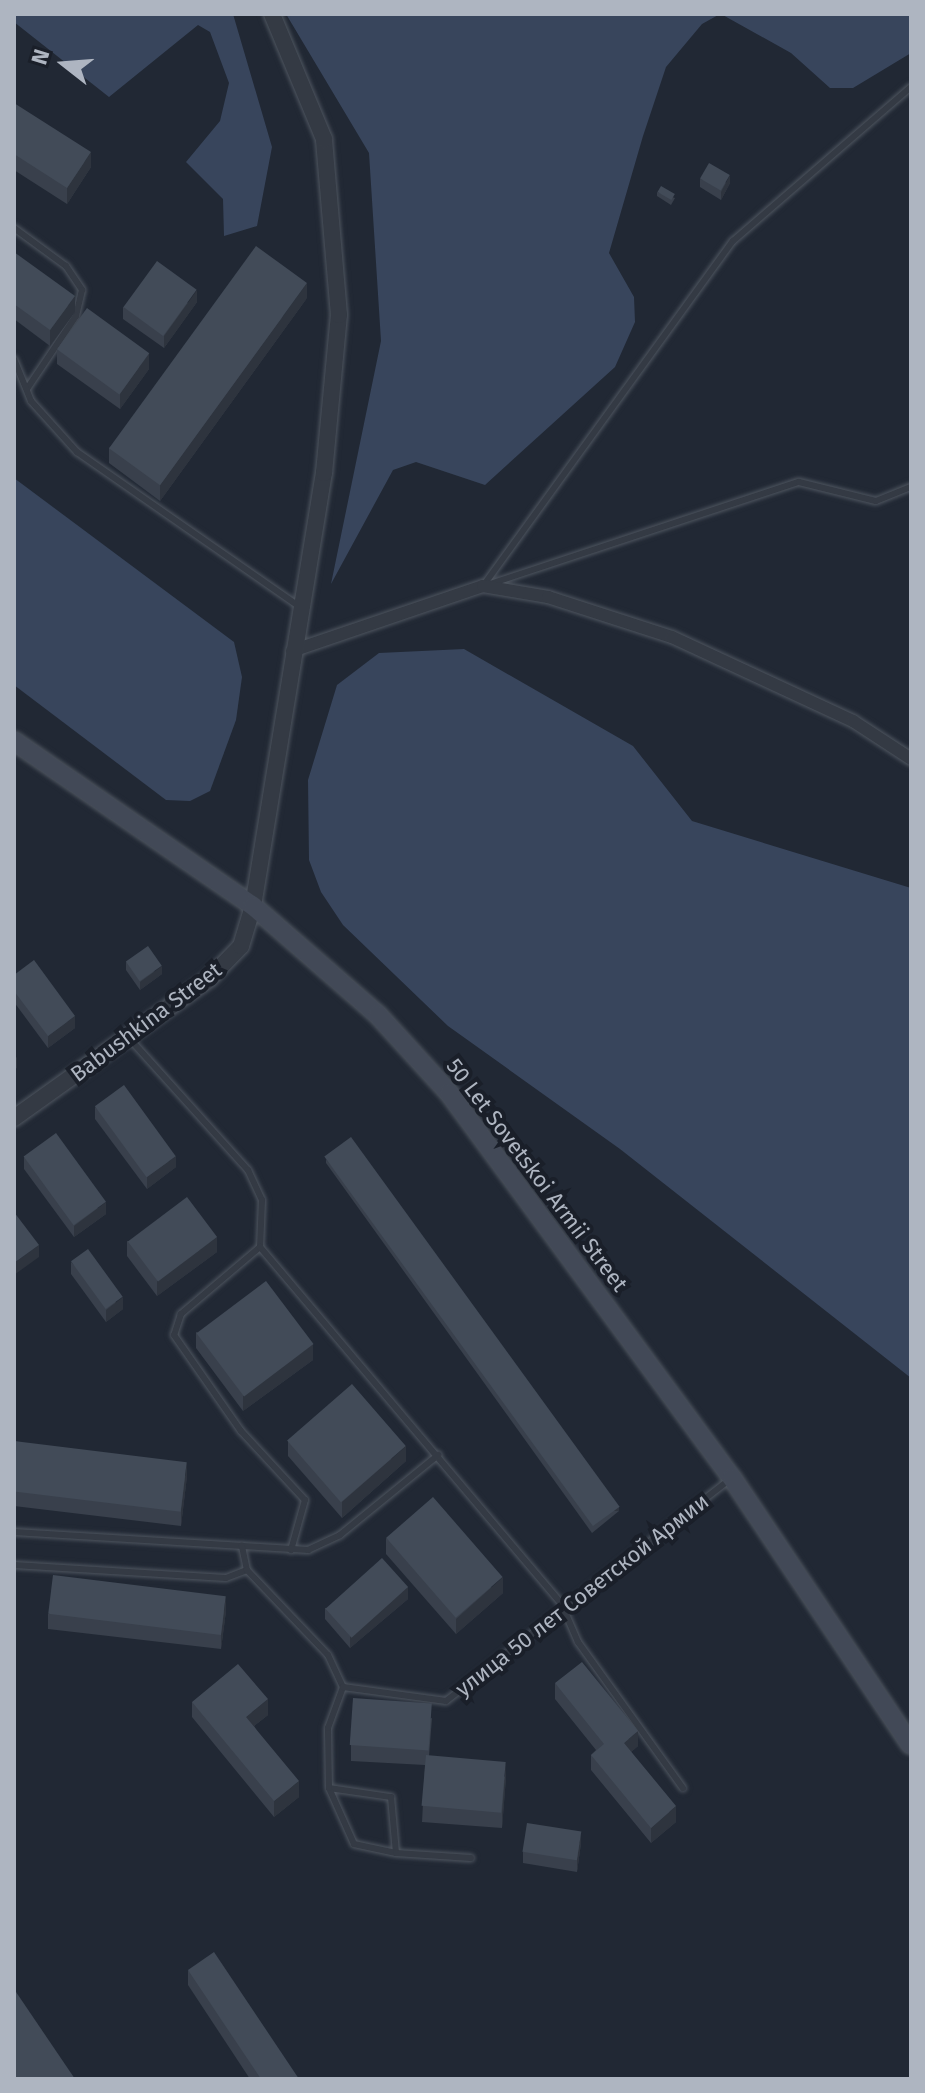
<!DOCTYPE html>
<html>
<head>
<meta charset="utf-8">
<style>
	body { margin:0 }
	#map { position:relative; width:925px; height:2093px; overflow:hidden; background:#212834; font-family:"Fira Sans",sans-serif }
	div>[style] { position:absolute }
	.water>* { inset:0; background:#38455c }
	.roads { filter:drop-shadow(0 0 2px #4e555f) drop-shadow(0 0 2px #4e555f) }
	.service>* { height:6px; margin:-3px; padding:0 3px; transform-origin:3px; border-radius:3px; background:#343a44 }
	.minor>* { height:12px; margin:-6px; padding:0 6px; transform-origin:6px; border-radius:6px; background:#343a44 }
	.tertiary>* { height:16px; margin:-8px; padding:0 8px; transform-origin:8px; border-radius:8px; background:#343a44 }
	.secondary>* { height:18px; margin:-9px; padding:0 9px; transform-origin:9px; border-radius:9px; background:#424957 }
	.wall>* { inset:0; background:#39404c }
	.shaded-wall>* { inset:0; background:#2e343e; transform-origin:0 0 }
	.building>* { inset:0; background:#424b58; transform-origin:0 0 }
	span { translate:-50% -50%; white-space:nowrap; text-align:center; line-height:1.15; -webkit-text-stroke:8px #1a1f29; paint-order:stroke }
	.street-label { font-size:22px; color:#aeb5c1 }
	.frame { position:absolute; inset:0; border:16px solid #aeb5c1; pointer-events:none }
	.north { position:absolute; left:24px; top:24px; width:80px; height:80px; -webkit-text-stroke:6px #1a1f29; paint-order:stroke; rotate:287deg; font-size:22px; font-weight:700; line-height:32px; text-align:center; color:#aeb5c1 }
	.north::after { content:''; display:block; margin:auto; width:28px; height:36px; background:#aeb5c1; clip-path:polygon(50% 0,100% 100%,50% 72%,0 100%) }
</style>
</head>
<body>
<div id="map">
	<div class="water">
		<div style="clip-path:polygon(14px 14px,233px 14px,272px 147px,257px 226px,224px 236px,223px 199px,186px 162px,220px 121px,229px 83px,210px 32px,198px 25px,109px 97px,14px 22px)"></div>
		<div style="clip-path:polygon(286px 14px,720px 14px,702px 24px,666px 67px,643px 136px,609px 253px,634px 297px,635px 322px,615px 367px,485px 485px,416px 462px,393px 470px,331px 584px,381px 341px,369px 153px)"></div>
		<div style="clip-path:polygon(721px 14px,911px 14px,911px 53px,853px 88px,830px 88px,791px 53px)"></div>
		<div style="clip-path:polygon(14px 478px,234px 642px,242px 677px,236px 720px,210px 791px,190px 801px,166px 800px,14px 685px)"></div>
		<div style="clip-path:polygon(464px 649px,633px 746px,692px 821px,911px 888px,911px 1378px,620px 1149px,448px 1026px,343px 925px,321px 892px,309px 860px,308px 780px,337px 685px,379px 653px)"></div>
	</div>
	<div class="roads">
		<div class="service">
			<div style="left:14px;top:228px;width:64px;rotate:36.2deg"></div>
			<div style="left:66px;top:266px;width:29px;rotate:56deg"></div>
			<div style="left:82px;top:290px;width:27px;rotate:103deg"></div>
			<div style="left:76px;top:316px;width:88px;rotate:123.9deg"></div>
			<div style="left:14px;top:359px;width:45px;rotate:68deg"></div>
			<div style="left:31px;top:401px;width:69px;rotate:48deg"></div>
			<div style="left:77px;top:452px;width:272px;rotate:34.8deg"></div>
			<div style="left:490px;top:584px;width:325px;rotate:-18.3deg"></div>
			<div style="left:799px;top:482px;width:79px;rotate:13.9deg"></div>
			<div style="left:876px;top:501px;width:38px;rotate:-22deg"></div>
			<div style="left:483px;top:586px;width:426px;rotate:-54.1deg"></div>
			<div style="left:733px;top:241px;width:235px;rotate:-40.9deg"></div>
			<div style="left:129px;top:1038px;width:178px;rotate:48deg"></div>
			<div style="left:248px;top:1170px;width:33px;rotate:65deg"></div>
			<div style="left:262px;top:1200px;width:47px;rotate:92.4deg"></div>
			<div style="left:260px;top:1247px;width:104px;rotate:139.7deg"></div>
			<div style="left:181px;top:1314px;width:22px;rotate:108deg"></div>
			<div style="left:174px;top:1335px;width:117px;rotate:55.1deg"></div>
			<div style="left:241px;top:1431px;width:94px;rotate:47.2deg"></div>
			<div style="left:305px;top:1500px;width:52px;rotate:105.6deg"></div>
			<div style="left:260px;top:1247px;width:468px;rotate:49.8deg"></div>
			<div style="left:562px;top:1605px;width:40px;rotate:66.6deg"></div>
			<div style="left:578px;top:1642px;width:180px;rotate:54.3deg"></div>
			<div style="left:14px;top:1532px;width:295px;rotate:3.5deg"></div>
			<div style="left:308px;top:1550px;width:35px;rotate:-25deg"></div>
			<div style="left:340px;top:1535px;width:127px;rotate:-39.2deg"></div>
			<div style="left:14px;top:1565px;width:212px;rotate:3.5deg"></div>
			<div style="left:226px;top:1578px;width:22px;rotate:-21deg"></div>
			<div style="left:247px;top:1570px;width:25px;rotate:-102deg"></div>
			<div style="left:247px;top:1570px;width:117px;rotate:46.4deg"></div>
			<div style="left:328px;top:1655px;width:35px;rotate:65deg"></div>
			<div style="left:329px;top:1788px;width:63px;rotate:8.3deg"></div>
			<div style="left:391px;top:1797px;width:56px;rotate:84.9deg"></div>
			<div style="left:396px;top:1853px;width:43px;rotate:-167.9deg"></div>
			<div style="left:354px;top:1844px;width:61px;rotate:-114.1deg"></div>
			<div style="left:329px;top:1788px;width:60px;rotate:-91deg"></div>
			<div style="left:328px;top:1728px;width:44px;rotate:-69.9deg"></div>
			<div style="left:343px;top:1687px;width:104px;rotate:7.7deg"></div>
			<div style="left:446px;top:1701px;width:360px;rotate:-38deg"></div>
			<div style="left:396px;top:1853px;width:75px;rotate:3.8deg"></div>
		</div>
		<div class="minor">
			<div style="left:292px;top:651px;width:202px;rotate:-18.8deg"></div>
			<div style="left:483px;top:586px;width:66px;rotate:9.6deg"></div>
			<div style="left:548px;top:597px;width:130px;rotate:17.9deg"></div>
			<div style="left:672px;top:637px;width:200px;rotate:24.9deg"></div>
			<div style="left:853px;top:721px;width:69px;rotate:33.2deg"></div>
		</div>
		<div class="tertiary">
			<div style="left:14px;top:1118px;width:239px;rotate:-35.5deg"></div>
			<div style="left:209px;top:979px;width:46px;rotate:-45.9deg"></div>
			<div style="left:241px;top:946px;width:42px;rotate:-73.3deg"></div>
			<div style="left:253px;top:906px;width:439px;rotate:-80.7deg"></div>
			<div style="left:324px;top:473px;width:159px;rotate:-84.6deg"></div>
			<div style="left:339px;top:315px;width:177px;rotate:-94.9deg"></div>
			<div style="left:324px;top:139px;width:135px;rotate:-112.6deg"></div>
		</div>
		<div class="secondary">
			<div style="left:14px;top:741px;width:290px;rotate:34.6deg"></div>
			<div style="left:253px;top:906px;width:166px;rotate:41.1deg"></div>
			<div style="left:378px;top:1015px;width:105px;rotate:47.7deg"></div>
			<div style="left:449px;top:1093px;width:478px;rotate:53.7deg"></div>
			<div style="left:732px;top:1478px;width:321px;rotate:56.2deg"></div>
		</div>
	</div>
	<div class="wall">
		<div style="clip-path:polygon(14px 103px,91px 167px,67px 204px,14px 170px)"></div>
		<div style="clip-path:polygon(700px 179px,730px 183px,721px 200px,700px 187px)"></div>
		<div style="clip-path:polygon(657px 192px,675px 198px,671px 205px,657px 196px)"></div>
		<div style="clip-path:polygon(14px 252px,75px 312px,50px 346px,14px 319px)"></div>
		<div style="clip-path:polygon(307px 298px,160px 501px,109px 463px,109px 448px)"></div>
		<div style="clip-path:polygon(197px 302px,164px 348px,123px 319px,123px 307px)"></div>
		<div style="clip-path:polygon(57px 349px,149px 369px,120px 409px,57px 364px)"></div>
		<div style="clip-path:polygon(126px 962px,162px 974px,140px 990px,126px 970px)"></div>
		<div style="clip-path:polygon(14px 975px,75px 1028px,48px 1048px,14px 1002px)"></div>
		<div style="clip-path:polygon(95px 1107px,176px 1167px,147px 1189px,95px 1119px)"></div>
		<div style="clip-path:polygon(24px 1157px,106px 1214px,74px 1237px,24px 1169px)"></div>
		<div style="clip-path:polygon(326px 1159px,619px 1511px,592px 1533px,326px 1163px)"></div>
		<div style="clip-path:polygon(127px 1241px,217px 1252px,157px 1296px,127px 1256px)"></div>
		<div style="clip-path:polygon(71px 1262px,123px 1309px,106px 1322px,71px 1274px)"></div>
		<div style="clip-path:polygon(196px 1332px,313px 1360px,243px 1411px,196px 1348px)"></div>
		<div style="clip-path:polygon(14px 1441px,187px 1476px,181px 1526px,14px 1506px)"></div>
		<div style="clip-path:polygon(288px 1441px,406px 1461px,342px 1518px,288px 1456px)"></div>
		<div style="clip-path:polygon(386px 1538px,503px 1593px,456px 1634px,386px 1554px)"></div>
		<div style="clip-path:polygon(408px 1599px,350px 1648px,325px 1619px,325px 1608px)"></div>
		<div style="clip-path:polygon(226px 1611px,221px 1649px,48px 1629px,48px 1614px)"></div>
		<div style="clip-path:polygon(555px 1683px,638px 1746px,631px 1752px,676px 1822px,651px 1843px,591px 1770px,591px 1755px,596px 1750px,555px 1699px)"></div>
		<div style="clip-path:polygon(192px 1702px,268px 1715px,254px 1726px,299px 1797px,274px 1817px,192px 1717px)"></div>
		<div style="clip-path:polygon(432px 1718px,429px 1756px,506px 1777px,502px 1828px,422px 1822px,425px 1765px,351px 1761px,351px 1745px)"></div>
		<div style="clip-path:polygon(581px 1843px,577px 1872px,523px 1863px,523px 1852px)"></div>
		<div style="clip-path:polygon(188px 1970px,299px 2079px,250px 2079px,188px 1985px)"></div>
	</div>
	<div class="shaded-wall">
		<div style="clip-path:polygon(91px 152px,91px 167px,67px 204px,67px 188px)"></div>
		<div style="clip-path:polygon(730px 175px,730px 183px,721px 200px,721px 192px)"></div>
		<div style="clip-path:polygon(307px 283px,307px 298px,160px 501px,160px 485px)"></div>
		<div style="clip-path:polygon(197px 290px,197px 302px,164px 348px,164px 336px)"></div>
		<div style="clip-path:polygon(75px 296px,75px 312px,50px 346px,50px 330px)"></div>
		<div style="clip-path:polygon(149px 353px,149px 369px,120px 409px,120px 394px)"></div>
		<div style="clip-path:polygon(162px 966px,162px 974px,140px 990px,140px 982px)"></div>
		<div style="clip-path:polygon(75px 1016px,75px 1028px,48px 1048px,48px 1036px)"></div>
		<div style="clip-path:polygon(17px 1057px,17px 1068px,14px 1070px,14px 1059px)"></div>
		<div style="clip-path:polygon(176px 1156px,176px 1167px,147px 1189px,147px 1177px)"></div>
		<div style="clip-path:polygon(106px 1202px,106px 1214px,74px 1237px,74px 1226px)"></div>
		<div style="clip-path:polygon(217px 1237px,217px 1252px,157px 1296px,157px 1281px)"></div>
		<div style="clip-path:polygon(39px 1245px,39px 1257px,14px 1275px,14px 1263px)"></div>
		<div style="clip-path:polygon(123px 1297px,123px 1309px,106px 1322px,106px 1310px)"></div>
		<div style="clip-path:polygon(313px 1344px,313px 1360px,243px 1411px,243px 1396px)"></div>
		<div style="clip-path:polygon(406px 1446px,406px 1461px,342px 1518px,342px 1502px)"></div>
		<div style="clip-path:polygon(187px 1461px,187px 1476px,181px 1526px,181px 1510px)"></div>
		<div style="left:619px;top:1507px;width:4px;height:35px;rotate:90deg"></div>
		<div style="clip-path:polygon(503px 1577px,503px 1593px,456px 1634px,456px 1619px)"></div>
		<div style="clip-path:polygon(408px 1587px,408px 1599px,350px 1648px,350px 1637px)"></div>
		<div style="clip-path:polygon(226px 1595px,226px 1611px,221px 1649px,221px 1634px)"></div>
		<div style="clip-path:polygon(268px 1699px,268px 1715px,246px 1732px,246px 1717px)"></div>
		<div style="clip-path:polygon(638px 1731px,638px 1746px,624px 1758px,624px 1743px)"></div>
		<div style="clip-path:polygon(506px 1762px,506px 1777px,502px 1828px,502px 1813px)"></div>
		<div style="clip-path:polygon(299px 1781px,299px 1797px,274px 1817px,274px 1801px)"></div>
		<div style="clip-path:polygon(676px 1806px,676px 1822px,651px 1843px,651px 1828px)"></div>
		<div style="clip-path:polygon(581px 1832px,581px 1843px,577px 1872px,577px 1860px)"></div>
	</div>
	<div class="building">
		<div style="clip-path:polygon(14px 103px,91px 152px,67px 188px,14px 154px)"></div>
		<div style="left:709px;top:163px;width:24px;height:18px;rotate:30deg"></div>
		<div style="left:661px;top:186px;width:16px;height:7px;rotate:30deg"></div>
		<div style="left:256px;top:246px;width:63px;height:250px;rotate:36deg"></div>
		<div style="clip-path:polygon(14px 252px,75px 296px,50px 330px,14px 304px)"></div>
		<div style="left:157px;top:261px;width:49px;height:57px;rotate:36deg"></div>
		<div style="left:87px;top:308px;width:77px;height:51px;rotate:36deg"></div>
		<div style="left:148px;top:946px;width:24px;height:27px;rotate:55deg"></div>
		<div style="clip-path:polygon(34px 960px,75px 1016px,48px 1036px,14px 991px,14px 975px)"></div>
		<div style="left:124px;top:1085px;width:88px;height:36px;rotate:54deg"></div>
		<div style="left:56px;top:1133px;width:85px;height:40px;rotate:54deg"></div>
		<div style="left:351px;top:1137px;width:457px;height:33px;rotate:54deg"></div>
		<div style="left:187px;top:1197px;width:50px;height:74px;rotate:53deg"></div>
		<div style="clip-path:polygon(14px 1212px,39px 1245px,14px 1263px)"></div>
		<div style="left:88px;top:1249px;width:59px;height:21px;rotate:54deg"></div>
		<div style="left:266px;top:1281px;width:79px;height:87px;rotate:53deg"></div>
		<div style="left:352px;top:1384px;width:82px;height:86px;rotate:49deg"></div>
		<div style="left:14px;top:1441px;width:174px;height:50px;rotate:7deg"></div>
		<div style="left:433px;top:1497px;width:106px;height:62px;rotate:49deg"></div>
		<div style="left:382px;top:1558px;width:39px;height:76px;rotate:48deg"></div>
		<div style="left:53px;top:1575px;width:174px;height:39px;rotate:7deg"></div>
		<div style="clip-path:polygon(582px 1662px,638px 1731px,624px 1743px,676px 1806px,651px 1828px,591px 1755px,604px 1744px,555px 1683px)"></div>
		<div style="clip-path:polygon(238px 1664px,268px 1699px,246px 1717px,299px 1781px,274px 1801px,192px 1702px)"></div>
		<div style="left:353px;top:1698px;width:79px;height:47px;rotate:4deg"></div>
		<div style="left:426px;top:1755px;width:80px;height:51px;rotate:5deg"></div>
		<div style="left:527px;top:1823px;width:55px;height:29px;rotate:9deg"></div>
		<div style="clip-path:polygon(214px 1952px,299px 2079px,261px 2079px,188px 1970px)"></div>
		<div style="clip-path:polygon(14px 1989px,75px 2079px,14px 2079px)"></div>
	</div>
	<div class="street-label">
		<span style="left:146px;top:1022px;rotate:-37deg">Babushkina Street</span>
		<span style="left:537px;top:1175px;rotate:53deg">50 Let Sovetskoi Armii Street</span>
		<span style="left:582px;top:1595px;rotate:-38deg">улица 50 лет Советской Армии</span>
	</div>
	<div class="frame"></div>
	<div class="north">N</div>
</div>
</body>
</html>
